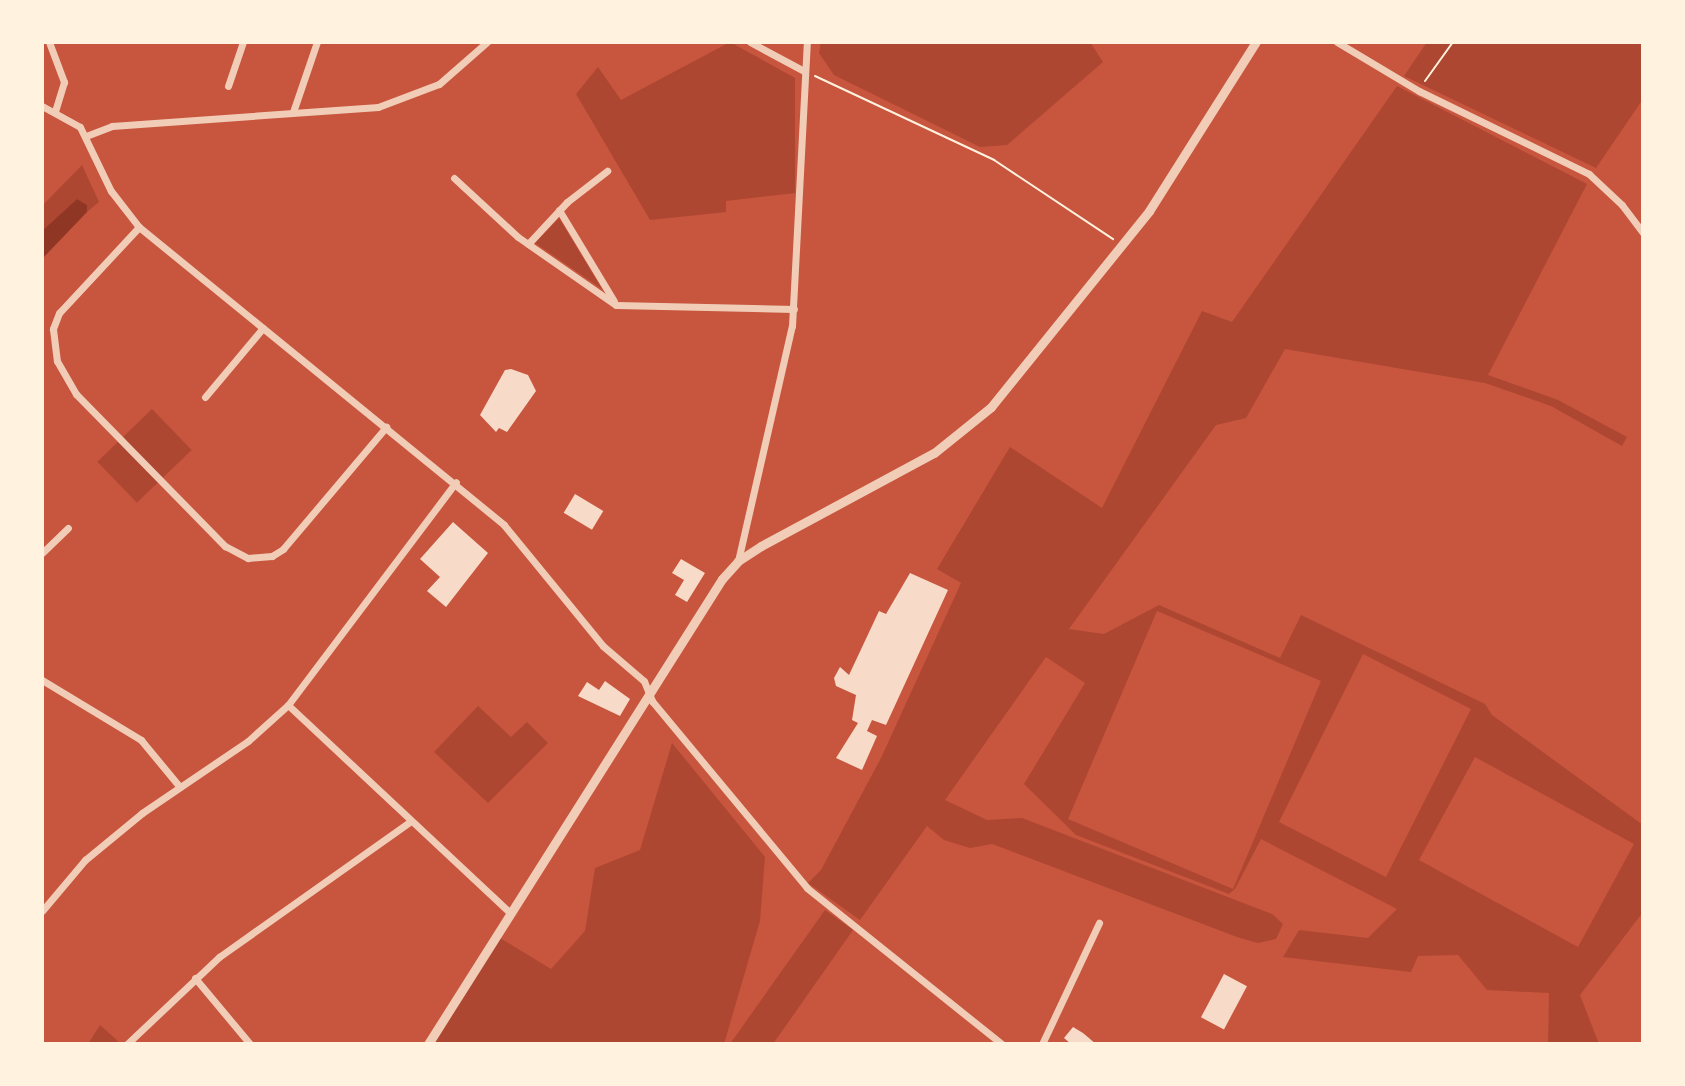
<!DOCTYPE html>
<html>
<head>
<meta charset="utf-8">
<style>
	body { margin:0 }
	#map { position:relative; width:1685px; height:1086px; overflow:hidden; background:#c8553d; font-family:"Roboto Condensed",sans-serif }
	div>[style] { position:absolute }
	.green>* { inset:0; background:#ae4732; transform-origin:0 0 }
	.water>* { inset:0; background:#8f3625 }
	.building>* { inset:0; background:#f7dbc8; transform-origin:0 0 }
	.path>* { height:2px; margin:-1px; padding:0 1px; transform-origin:1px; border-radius:1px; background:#fff3e0 }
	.minor>* { height:7px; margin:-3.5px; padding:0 3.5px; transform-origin:3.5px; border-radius:3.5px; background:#f1ccb7 }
	.tertiary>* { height:9px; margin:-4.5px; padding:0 4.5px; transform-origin:4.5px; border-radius:4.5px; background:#f1ccb7 }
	span { translate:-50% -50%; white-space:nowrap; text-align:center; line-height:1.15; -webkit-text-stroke:5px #fff3e0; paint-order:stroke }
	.frame { position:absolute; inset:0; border:44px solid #fff3e0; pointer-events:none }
</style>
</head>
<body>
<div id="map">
	<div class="green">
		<div style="clip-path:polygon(730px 42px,795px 78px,795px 193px,726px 201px,726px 212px,650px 220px,576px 94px,598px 67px,621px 100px)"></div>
		<div style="clip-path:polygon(821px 42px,1090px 42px,1103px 62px,1007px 145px,980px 147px,834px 75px,819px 53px)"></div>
		<div style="clip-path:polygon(1427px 42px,1643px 42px,1643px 99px,1596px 168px,1404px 76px)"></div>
		<div style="clip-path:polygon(evenodd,1397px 86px,1587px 184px,1488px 375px,1558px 400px,1627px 437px,1622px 446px,1551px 406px,1485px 383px,1285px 349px,1246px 418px,1216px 425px,1069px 629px,1104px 634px,1159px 605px,1280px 658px,1301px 615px,1485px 704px,1492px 715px,1643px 825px,1643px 912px,1580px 995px,1599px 1044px,1548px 1044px,1549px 993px,1487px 990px,1458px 955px,1418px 956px,1411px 972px,1283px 957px,1299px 930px,1368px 938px,1397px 909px,1261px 839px,1235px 889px,1229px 894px,1076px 835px,1024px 784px,1085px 683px,1046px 657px,945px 800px,987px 820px,1022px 818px,1272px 914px,1283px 924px,1276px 939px,1258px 943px,1237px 937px,992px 844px,970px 848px,944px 840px,927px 826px,860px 920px,808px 883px,821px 870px,881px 758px,961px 583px,937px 569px,1010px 447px,1102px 508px,1202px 311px,1232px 322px,1397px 86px,1157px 611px,1321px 681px,1233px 889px,1068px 819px,1157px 611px,1397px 86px,1363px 654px,1471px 709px,1386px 877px,1279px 822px,1363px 654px,1397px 86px,1475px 757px,1634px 844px,1578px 947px,1419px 860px,1475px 757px)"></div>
		<div style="clip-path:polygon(82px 165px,99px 202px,87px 212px,87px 205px,77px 199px,42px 231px,42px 206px)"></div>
		<div style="clip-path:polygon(559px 218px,602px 289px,535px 243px)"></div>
		<div style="left:152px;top:409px;width:57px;height:76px;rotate:46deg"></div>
		<div style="clip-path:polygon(478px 706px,511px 737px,527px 722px,548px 743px,488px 803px,434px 752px)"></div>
		<div style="clip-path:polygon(672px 743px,765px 857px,760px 921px,724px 1044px,434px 1044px,500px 938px,551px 969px,585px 931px,595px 868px,640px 850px)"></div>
		<div style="clip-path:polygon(825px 910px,853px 930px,773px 1044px,730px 1044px)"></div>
		<div style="clip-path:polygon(100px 1025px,118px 1041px,115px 1044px,88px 1044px)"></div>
	</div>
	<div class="water">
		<div style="clip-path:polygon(77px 199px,87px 205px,87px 212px,42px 259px,42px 231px)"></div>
	</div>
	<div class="building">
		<div style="clip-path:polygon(511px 369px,528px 375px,536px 391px,507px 432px,499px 428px,496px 432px,480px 415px,505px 370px)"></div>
		<div style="left:575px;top:494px;width:33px;height:22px;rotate:31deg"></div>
		<div style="clip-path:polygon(453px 522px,488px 553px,446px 607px,427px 591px,440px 577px,420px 559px)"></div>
		<div style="clip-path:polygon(681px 559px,705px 573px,687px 602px,675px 595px,684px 580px,672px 573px)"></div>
		<div style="clip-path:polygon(910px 573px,948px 590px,886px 725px,872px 720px,867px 731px,877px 736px,862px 770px,836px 758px,858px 723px,852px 720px,856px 695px,836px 686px,834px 678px,840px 667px,849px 675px,879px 611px,886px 614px)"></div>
		<div style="clip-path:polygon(605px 681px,630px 699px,620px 716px,578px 696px,587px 682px,599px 690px)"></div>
		<div style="left:1224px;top:974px;width:26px;height:49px;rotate:28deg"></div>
		<div style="clip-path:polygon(1073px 1027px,1083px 1033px,1096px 1044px,1071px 1044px,1064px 1038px)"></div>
	</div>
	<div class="path">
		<div style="left:815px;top:76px;width:198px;rotate:25.1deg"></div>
		<div style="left:994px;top:160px;width:143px;rotate:33.6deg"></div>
		<div style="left:1425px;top:81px;width:48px;rotate:-54.3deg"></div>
	</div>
	<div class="minor">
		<div style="left:49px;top:42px;width:43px;rotate:69.4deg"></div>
		<div style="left:64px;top:82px;width:31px;rotate:107deg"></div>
		<div style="left:750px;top:42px;width:61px;rotate:28.2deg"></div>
		<div style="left:1337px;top:42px;width:96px;rotate:30.9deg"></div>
		<div style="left:1419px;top:91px;width:189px;rotate:26deg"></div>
		<div style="left:1589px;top:174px;width:45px;rotate:43.2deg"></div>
		<div style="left:1622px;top:205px;width:35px;rotate:53deg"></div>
		<div style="left:228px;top:86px;width:46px;rotate:-71.2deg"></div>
		<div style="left:42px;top:106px;width:43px;rotate:28.9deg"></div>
		<div style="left:80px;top:127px;width:71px;rotate:64.2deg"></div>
		<div style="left:111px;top:191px;width:46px;rotate:52.1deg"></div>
		<div style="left:139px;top:227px;width:471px;rotate:39.2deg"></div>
		<div style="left:504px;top:525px;width:156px;rotate:50.7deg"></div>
		<div style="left:603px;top:646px;width:54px;rotate:40.5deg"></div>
		<div style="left:644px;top:681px;width:22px;rotate:68deg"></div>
		<div style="left:652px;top:701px;width:243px;rotate:50.3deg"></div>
		<div style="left:807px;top:888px;width:250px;rotate:38.7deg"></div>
		<div style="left:293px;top:112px;width:74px;rotate:-71.1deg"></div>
		<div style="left:86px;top:136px;width:28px;rotate:-21deg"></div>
		<div style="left:112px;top:126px;width:267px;rotate:-4.1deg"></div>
		<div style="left:378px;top:107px;width:65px;rotate:-20.7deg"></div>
		<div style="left:439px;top:84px;width:64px;rotate:-41.2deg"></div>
		<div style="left:454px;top:178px;width:87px;rotate:42.7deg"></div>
		<div style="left:518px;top:237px;width:119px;rotate:34.8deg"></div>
		<div style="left:616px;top:305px;width:178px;rotate:1.3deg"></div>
		<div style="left:559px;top:210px;width:106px;rotate:58.9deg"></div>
		<div style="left:139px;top:227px;width:117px;rotate:132.9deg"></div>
		<div style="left:59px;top:313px;width:17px;rotate:111deg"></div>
		<div style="left:53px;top:329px;width:32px;rotate:83deg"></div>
		<div style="left:57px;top:361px;width:38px;rotate:60deg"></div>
		<div style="left:76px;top:394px;width:213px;rotate:45.6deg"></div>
		<div style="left:225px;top:546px;width:26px;rotate:28deg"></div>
		<div style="left:248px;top:558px;width:24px;rotate:-5deg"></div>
		<div style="left:272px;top:556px;width:13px;rotate:-32deg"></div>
		<div style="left:283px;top:549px;width:160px;rotate:-49.8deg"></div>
		<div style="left:528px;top:244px;width:57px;rotate:-47.1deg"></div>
		<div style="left:567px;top:202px;width:51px;rotate:-37.8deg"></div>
		<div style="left:205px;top:397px;width:90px;rotate:-50deg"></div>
		<div style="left:42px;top:553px;width:36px;rotate:-44deg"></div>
		<div style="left:738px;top:561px;width:241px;rotate:-77.1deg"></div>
		<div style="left:792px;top:326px;width:284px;rotate:-87deg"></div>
		<div style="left:42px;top:680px;width:116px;rotate:31.2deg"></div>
		<div style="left:141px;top:740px;width:60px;rotate:50.4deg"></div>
		<div style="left:288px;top:705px;width:304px;rotate:43.1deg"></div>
		<div style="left:42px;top:911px;width:67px;rotate:-49.9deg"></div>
		<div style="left:85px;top:860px;width:74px;rotate:-39.5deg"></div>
		<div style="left:142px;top:813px;width:128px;rotate:-34.2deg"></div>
		<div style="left:248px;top:741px;width:54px;rotate:-42deg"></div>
		<div style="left:288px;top:705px;width:279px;rotate:-53deg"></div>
		<div style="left:195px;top:978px;width:86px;rotate:50.2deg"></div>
		<div style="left:127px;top:1044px;width:127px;rotate:-43.4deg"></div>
		<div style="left:219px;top:957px;width:235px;rotate:-35.3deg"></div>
		<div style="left:1042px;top:1044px;width:134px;rotate:-64.8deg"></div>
	</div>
	<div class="tertiary">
		<div style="left:428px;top:1044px;width:550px;rotate:-57.7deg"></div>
		<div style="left:722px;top:579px;width:24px;rotate:-48deg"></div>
		<div style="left:738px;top:561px;width:27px;rotate:-33deg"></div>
		<div style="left:761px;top:546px;width:196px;rotate:-28.3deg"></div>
		<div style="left:934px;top:453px;width:73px;rotate:-38.9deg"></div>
		<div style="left:991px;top:407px;width:252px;rotate:-51.1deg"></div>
		<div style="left:1149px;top:211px;width:200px;rotate:-57.7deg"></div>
	</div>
	<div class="frame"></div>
</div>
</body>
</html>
